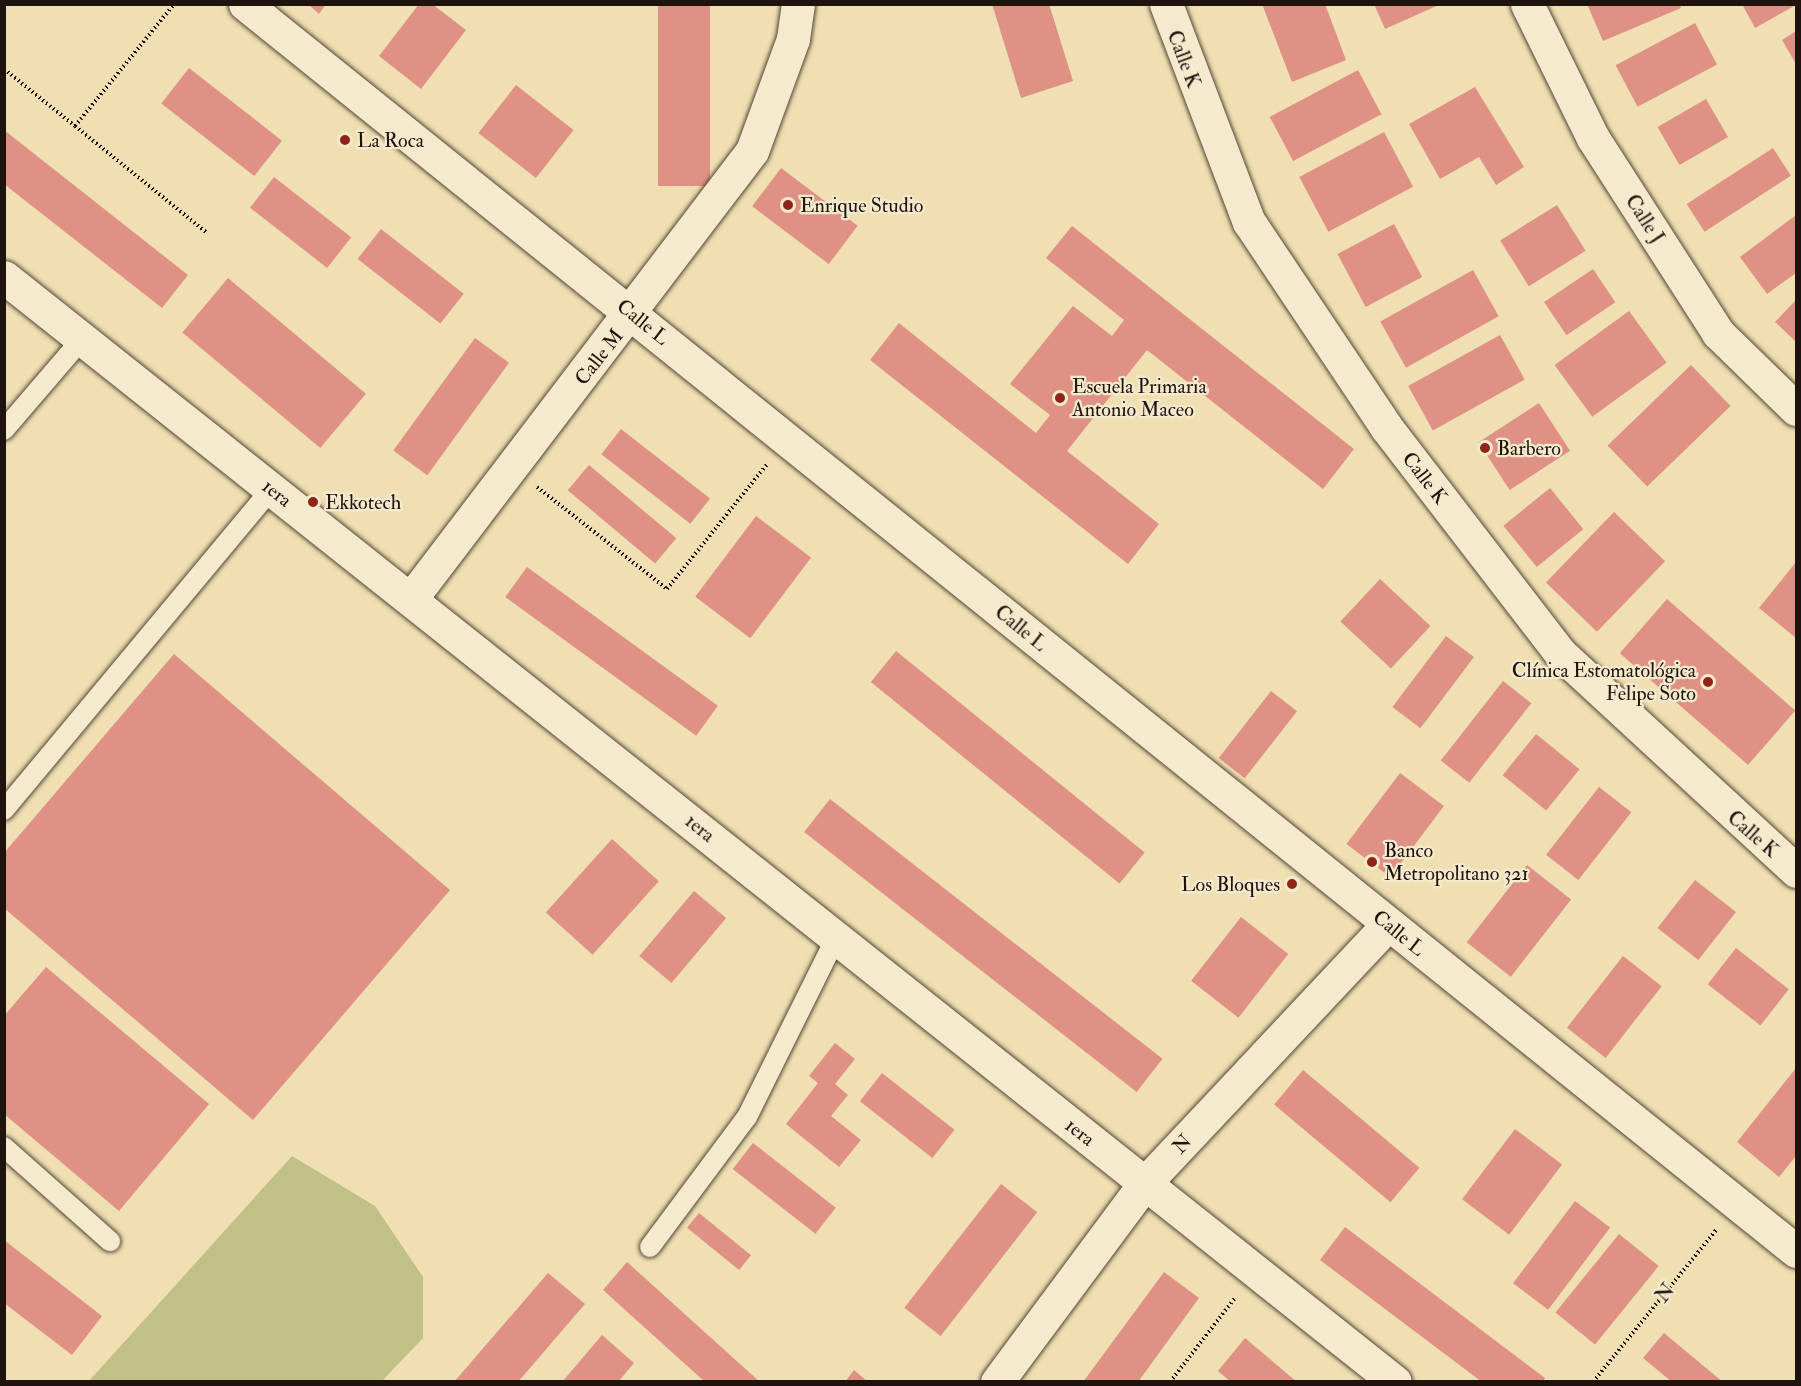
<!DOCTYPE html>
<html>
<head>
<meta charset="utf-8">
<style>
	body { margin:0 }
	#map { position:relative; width:1801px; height:1386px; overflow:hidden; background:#f0dfb2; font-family:"IM FELL Double Pica",serif }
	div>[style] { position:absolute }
	.green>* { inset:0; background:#c1c087 }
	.building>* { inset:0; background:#df9185; transform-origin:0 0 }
	.path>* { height:4px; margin-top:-2px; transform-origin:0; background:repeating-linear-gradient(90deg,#1e140d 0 1.5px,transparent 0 4.5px) }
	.roads { filter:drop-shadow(0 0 2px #524736) drop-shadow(0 0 2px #524736) }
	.lane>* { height:20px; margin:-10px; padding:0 10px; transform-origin:10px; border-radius:10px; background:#f5eacd }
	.street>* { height:33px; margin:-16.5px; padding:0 16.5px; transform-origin:16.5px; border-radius:16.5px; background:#f5eacd }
	.secondary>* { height:33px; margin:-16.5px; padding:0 16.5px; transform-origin:16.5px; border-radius:16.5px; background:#f5eacd }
	.dots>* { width:16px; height:16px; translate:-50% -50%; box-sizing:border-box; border:3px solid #f5eacd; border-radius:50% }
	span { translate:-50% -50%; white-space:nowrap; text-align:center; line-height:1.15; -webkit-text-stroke:4.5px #f5eacd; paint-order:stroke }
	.street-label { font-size:20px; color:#1e140d }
	.poi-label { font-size:20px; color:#1e140d }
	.left { translate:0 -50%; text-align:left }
	.right { translate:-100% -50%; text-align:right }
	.frame { position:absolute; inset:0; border:6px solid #1e140d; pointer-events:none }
</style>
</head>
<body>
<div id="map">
	<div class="green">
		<div style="clip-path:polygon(292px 1156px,375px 1206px,423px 1277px,423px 1338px,382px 1381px,89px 1381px)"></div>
	</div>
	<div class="building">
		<div style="clip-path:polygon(308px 4px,326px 4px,319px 14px)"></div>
		<div style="clip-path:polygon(419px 4px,432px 4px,466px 30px,421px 89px,379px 56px)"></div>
		<div style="left:658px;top:4px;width:52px;height:182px"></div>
		<div style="clip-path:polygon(992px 4px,1049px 4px,1073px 81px,1021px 98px)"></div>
		<div style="clip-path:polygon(1262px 4px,1325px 4px,1346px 60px,1292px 82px)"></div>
		<div style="clip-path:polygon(1374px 4px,1441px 4px,1385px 29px)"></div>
		<div style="clip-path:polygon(1587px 4px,1680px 4px,1681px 8px,1603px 41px)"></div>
		<div style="clip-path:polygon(1742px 4px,1796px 4px,1796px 5px,1755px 28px)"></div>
		<div style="left:1695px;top:23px;width:47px;height:90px;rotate:62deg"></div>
		<div style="clip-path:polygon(1796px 31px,1796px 64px,1782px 40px)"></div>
		<div style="left:189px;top:68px;width:118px;height:45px;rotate:38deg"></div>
		<div style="left:1358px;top:70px;width:50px;height:100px;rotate:62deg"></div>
		<div style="left:516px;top:85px;width:73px;height:61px;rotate:38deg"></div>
		<div style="clip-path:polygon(1475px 87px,1524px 167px,1496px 185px,1479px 157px,1440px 179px,1409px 124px)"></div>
		<div style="left:1706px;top:99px;width:44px;height:56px;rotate:60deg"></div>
		<div style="clip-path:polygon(4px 130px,188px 275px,162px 308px,4px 184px)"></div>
		<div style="left:1384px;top:132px;width:62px;height:96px;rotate:62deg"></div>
		<div style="left:1773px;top:148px;width:33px;height:103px;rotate:57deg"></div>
		<div style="left:781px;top:168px;width:96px;height:48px;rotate:37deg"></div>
		<div style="left:274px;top:177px;width:98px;height:39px;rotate:38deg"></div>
		<div style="left:1557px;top:205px;width:54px;height:67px;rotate:58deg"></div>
		<div style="clip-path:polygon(1796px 215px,1796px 273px,1767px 294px,1740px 257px)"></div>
		<div style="left:1394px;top:224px;width:60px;height:64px;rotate:62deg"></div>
		<div style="clip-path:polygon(1072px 226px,1354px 449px,1323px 489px,1147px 350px,1067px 451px,1159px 524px,1128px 564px,870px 360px,899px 323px,1036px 433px,1050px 415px,1010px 384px,1073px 306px,1112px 336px,1124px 320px,1046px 258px)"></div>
		<div style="left:381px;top:229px;width:105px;height:38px;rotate:38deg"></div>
		<div style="left:1593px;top:269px;width:40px;height:59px;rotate:56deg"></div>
		<div style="left:1473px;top:270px;width:53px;height:106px;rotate:61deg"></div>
		<div style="left:228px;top:278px;width:180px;height:71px;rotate:40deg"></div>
		<div style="clip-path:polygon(1796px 300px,1796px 342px,1775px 322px)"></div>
		<div style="left:1629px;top:311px;width:64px;height:92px;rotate:54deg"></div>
		<div style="left:1500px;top:335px;width:51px;height:105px;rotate:61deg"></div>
		<div style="left:475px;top:338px;width:42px;height:139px;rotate:36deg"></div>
		<div style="left:1691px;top:365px;width:57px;height:116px;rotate:46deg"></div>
		<div style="left:1539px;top:403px;width:57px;height:72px;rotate:57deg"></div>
		<div style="left:621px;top:429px;width:113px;height:32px;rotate:38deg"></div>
		<div style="left:589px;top:465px;width:114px;height:33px;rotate:40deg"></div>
		<div style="left:1550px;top:488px;width:53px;height:60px;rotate:51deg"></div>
		<div style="left:1614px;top:512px;width:71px;height:98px;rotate:44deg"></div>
		<div style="left:756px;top:516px;width:69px;height:101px;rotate:37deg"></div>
		<div style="clip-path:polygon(1796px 562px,1796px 638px,1759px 608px)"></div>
		<div style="left:527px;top:567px;width:236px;height:37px;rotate:36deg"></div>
		<div style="left:1380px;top:579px;width:69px;height:58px;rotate:43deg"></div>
		<div style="left:1667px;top:599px;width:170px;height:72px;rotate:41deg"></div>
		<div style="left:1446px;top:636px;width:35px;height:89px;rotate:37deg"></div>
		<div style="left:896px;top:651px;width:320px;height:40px;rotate:39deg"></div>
		<div style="clip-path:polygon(174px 654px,450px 890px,253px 1120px,4px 908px,4px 853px)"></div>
		<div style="left:1503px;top:681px;width:36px;height:101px;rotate:38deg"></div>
		<div style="left:1271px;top:691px;width:33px;height:85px;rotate:38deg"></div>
		<div style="left:1536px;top:734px;width:56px;height:53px;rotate:39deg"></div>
		<div style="left:1400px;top:773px;width:55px;height:89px;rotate:37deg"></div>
		<div style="left:1599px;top:787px;width:41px;height:86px;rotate:38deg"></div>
		<div style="left:830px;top:799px;width:422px;height:42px;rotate:38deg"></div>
		<div style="left:612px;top:839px;width:63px;height:99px;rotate:42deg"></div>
		<div style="left:1527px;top:865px;width:56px;height:98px;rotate:38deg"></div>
		<div style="left:1695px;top:880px;width:52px;height:61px;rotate:38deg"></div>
		<div style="left:694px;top:891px;width:42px;height:85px;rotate:40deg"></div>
		<div style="left:1241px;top:917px;width:60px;height:81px;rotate:38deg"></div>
		<div style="left:1736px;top:948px;width:67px;height:46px;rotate:38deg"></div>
		<div style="left:1623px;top:956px;width:49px;height:91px;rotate:38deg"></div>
		<div style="clip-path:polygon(46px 967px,209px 1104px,119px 1211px,4px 1114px,4px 1016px)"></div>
		<div style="clip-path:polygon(835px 1043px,855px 1059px,835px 1084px,848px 1095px,831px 1116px,861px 1140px,839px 1167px,786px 1124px,818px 1083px,809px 1076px)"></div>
		<div style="clip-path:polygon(1796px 1068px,1796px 1156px,1779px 1177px,1737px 1142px)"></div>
		<div style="left:1303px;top:1070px;width:152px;height:45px;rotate:40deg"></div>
		<div style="left:882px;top:1073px;width:92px;height:36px;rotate:38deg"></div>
		<div style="left:1515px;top:1129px;width:59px;height:88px;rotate:37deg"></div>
		<div style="left:753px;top:1143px;width:105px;height:33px;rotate:38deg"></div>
		<div style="left:1001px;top:1184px;width:46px;height:157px;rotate:38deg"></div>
		<div style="left:1575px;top:1201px;width:44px;height:103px;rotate:37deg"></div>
		<div style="left:699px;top:1213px;width:67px;height:19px;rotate:39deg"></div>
		<div style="clip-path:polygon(1345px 1227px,1545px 1378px,1543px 1382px,1482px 1382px,1320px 1260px)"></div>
		<div style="left:1619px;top:1234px;width:51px;height:101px;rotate:39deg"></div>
		<div style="clip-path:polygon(4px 1240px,102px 1316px,72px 1355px,4px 1303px)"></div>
		<div style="clip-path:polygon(627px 1262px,760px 1382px,705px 1382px,603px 1290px)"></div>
		<div style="clip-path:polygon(1164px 1272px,1199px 1298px,1138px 1382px,1083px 1382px)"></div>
		<div style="clip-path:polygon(548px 1273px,585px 1304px,518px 1382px,454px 1382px)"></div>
		<div style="clip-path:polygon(1664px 1333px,1723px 1382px,1672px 1382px,1643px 1358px)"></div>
		<div style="clip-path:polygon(602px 1335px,634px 1363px,618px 1382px,562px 1382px)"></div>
		<div style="clip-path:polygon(1245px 1338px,1297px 1382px,1231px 1382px,1218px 1371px)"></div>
		<div style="clip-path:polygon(854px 1370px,868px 1382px,845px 1382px)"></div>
	</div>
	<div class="path">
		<div style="left:4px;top:69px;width:91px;rotate:38.8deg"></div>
		<div style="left:75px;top:126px;width:157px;rotate:-50.9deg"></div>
		<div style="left:75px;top:126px;width:170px;rotate:39deg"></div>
		<div style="left:537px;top:487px;width:165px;rotate:38.1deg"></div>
		<div style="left:667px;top:589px;width:160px;rotate:-51.3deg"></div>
		<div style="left:1170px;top:1382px;width:106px;rotate:-52.3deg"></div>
		<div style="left:1593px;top:1382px;width:197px;rotate:-51deg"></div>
	</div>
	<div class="roads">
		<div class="lane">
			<div style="left:4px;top:430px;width:120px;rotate:-49.4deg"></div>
			<div style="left:4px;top:810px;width:418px;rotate:-50.2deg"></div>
			<div style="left:4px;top:1147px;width:142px;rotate:41.6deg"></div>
			<div style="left:650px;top:1247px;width:162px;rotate:-53.3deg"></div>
			<div style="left:747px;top:1117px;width:200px;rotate:-63.6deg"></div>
		</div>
		<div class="street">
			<div style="left:1166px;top:4px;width:233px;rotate:69.2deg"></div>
			<div style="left:1249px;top:222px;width:247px;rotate:56.2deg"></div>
			<div style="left:1386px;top:427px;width:287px;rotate:52.4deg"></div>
			<div style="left:1561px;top:654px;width:320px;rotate:42.7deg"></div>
			<div style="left:1527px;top:4px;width:149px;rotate:63.8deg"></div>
			<div style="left:1593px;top:138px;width:232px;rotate:57.3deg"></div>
			<div style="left:1718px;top:333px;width:109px;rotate:44.3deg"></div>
			<div style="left:4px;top:277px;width:1776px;rotate:38.46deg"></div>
			<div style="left:413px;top:596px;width:559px;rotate:-52.7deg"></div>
			<div style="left:752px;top:151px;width:119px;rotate:-69.9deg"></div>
			<div style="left:793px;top:39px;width:35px;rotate:-82deg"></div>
			<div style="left:997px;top:1382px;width:248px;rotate:-53.4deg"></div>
			<div style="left:1145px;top:1183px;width:355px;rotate:-46.8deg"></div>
		</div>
		<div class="secondary">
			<div style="left:245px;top:4px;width:1990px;rotate:38.8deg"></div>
		</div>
	</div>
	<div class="dots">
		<div style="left:345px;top:140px;background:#8f2418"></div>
		<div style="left:788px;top:205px;background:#8f2418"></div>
		<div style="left:1060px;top:398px;background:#8f2418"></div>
		<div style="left:1485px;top:448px;background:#8f2418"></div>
		<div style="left:313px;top:502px;background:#8f2418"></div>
		<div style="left:1708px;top:682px;background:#8f2418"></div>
		<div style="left:1372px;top:862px;background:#8f2418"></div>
		<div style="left:1292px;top:884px;background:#8f2418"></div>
	</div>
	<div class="street-label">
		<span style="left:1184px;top:59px;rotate:69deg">Calle K</span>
		<span style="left:1645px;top:219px;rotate:57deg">Calle J</span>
		<span style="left:643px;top:322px;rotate:39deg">Calle L</span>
		<span style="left:599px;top:357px;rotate:-52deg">Calle M</span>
		<span style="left:1425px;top:478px;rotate:52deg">Calle K</span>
		<span style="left:277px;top:493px;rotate:38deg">1era</span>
		<span style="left:1021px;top:628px;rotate:39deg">Calle L</span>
		<span style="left:700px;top:828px;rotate:39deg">1era</span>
		<span style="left:1753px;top:834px;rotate:41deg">Calle K</span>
		<span style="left:1399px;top:933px;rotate:39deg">Calle L</span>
		<span style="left:1080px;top:1132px;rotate:38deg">1era</span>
		<span style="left:1182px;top:1144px;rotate:-47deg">N</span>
		<span style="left:1665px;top:1293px;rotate:-51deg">N</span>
	</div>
	<div class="poi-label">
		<span class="left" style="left:357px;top:140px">La Roca</span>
		<span class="left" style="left:800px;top:205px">Enrique Studio</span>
		<span class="left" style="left:1072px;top:398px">Escuela Primaria<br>Antonio Maceo</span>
		<span class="left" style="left:1497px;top:448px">Barbero</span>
		<span class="left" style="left:325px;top:502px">Ekkotech</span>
		<span class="right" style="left:1696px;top:682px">Clínica Estomatológica<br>Felipe Soto</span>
		<span class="left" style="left:1384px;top:862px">Banco<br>Metropolitano 321</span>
		<span class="right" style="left:1280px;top:884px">Los Bloques</span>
	</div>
	<div class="frame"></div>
</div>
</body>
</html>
